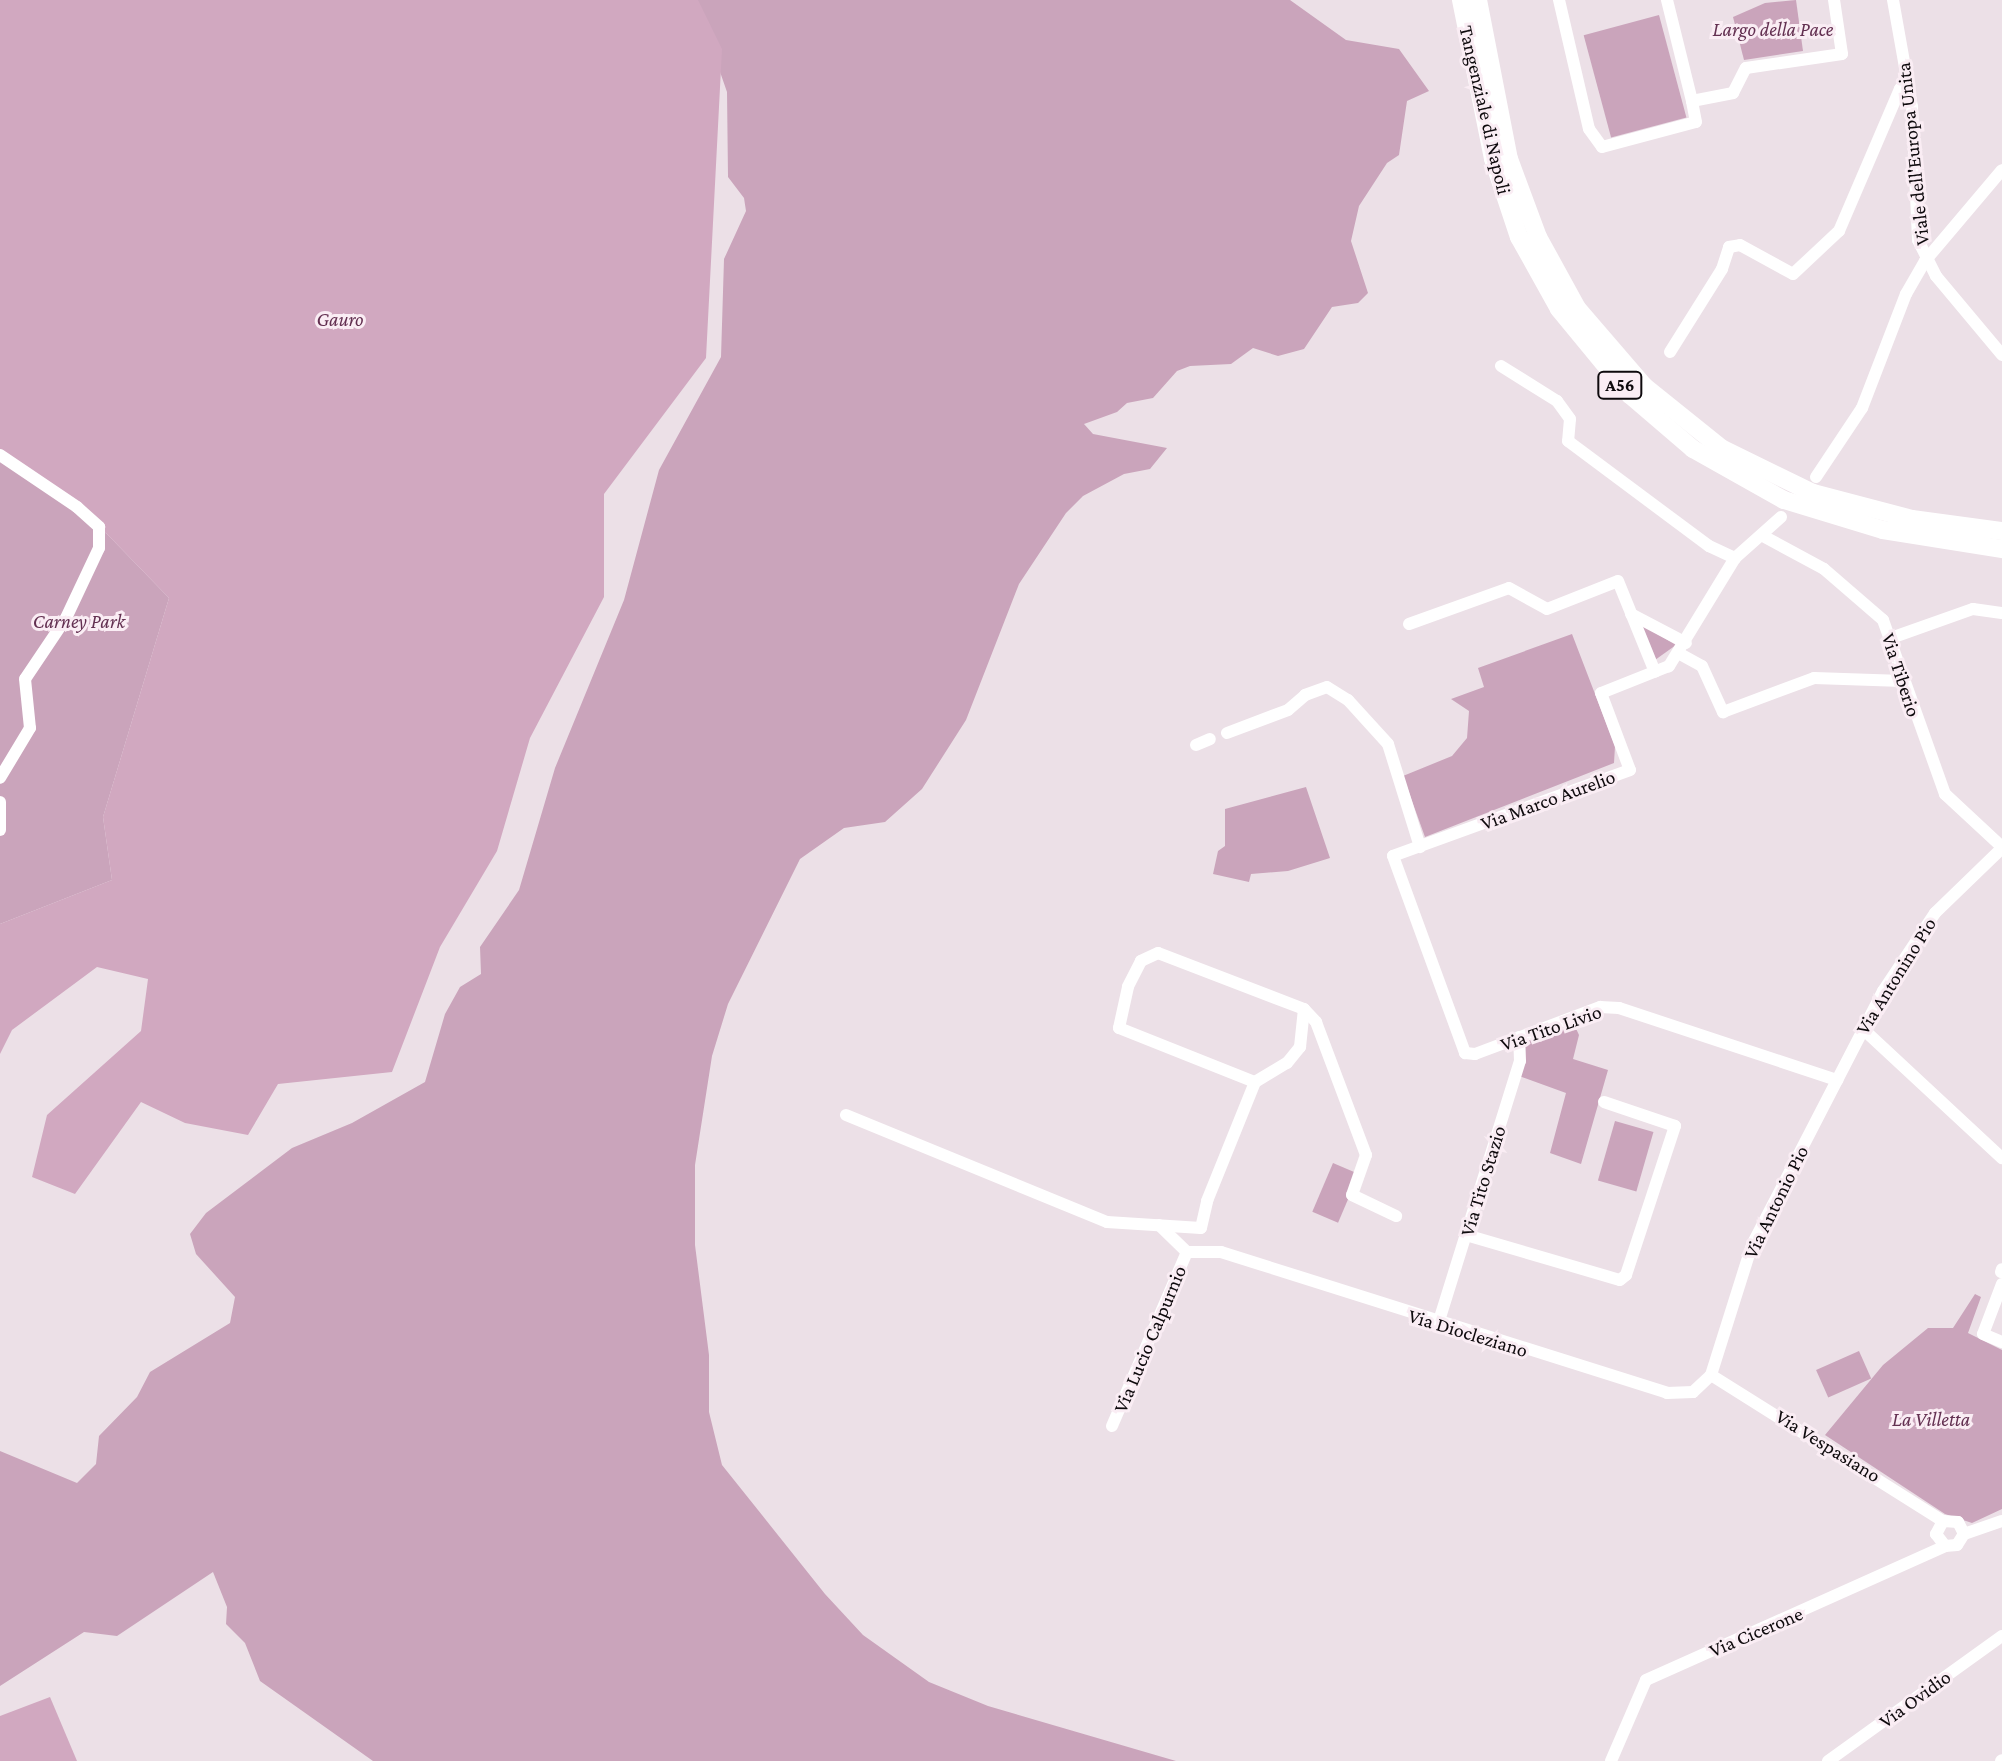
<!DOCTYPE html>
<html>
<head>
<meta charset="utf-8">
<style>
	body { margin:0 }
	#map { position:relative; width:2002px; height:1761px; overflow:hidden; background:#ece0e7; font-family:"Crimson Pro",serif }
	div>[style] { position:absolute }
	.green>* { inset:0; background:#caa4bb; transform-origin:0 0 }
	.forest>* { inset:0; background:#d1a8c0 }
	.minor>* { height:12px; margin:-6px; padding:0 6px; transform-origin:6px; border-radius:6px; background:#fff }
	.highway>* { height:18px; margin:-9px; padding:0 9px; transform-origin:9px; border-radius:9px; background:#fff }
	span { translate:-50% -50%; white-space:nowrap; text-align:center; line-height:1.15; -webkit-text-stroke:6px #faedf4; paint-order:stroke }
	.shield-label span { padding:2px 6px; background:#faedf4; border:2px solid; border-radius:6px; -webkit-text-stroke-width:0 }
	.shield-label { font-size:18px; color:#0e0a0d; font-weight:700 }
	.park-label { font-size:20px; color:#633051; font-style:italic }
	.street-label { font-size:20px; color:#0e0a0d }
</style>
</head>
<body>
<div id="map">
	<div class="green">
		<div style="clip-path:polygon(695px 0,1290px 0,1346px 40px,1399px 49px,1429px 91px,1407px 101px,1399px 155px,1387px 163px,1359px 206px,1351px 241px,1368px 293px,1358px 303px,1332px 307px,1304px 349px,1278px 356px,1253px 348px,1231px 364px,1190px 366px,1177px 371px,1153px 398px,1127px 403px,1117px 412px,1084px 424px,1093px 434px,1167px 448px,1150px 469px,1124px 474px,1083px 496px,1066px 513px,1019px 584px,966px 720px,922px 789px,885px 822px,844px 828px,800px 859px,728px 1004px,712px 1056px,695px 1165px,695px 1245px,709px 1355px,709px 1412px,722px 1465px,825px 1594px,863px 1635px,929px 1682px,988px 1706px,1176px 1761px,373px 1761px,260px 1681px,245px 1643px,226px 1624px,227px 1607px,213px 1572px,117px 1636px,84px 1632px,0 1686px,0 1451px,77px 1483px,96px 1464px,99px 1436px,137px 1397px,150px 1372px,230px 1323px,235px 1297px,196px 1254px,190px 1234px,206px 1213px,292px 1148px,352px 1123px,425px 1082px,445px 1014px,460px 987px,481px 974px,480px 947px,519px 890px,555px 768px,624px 600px,659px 470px,721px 357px,724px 259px,746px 211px,744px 198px,728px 177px,727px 92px)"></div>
		<div style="clip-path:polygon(1796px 0,1803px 51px,1744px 60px,1733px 17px,1765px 3px)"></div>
		<div style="left:1659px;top:15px;width:106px;height:78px;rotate:75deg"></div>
		<div style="clip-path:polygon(0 460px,107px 534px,169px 598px,103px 817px,112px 880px,0 924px)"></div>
		<div style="clip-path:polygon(1639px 623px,1676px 645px,1655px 660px)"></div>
		<div style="clip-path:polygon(1572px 634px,1615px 746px,1614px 763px,1425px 837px,1403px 776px,1452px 756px,1467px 738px,1469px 711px,1451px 699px,1484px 687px,1478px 668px)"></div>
		<div style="clip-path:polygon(1306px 787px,1330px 858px,1288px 871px,1251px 874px,1249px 882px,1213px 874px,1218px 851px,1225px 846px,1225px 809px)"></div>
		<div style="clip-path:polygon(1573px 1022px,1579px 1035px,1573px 1059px,1608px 1070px,1581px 1164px,1550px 1153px,1566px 1093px,1519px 1076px,1522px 1041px)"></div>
		<div style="left:1615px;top:1121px;width:40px;height:62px;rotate:16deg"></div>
		<div style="left:1333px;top:1163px;width:28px;height:53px;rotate:23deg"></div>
		<div style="clip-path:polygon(1975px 1294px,1981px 1297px,1968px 1333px,2002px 1350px,2002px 1509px,1972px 1523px,1945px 1514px,1825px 1435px,1883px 1365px,1928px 1328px,1953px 1328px)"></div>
		<div style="left:1859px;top:1351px;width:30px;height:47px;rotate:66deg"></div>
	</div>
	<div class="forest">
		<div style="clip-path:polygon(0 0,698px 0,722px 49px,706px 358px,604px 494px,604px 597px,530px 738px,497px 851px,440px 947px,392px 1072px,278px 1084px,248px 1135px,185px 1123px,141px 1102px,75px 1194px,32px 1177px,47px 1115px,141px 1031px,148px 979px,97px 967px,12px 1030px,0 1054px,0 924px,112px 880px,103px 817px,169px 598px,107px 534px,0 460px)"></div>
		<div style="clip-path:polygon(50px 1697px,77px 1761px,0 1761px,0 1716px)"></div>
	</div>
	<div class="minor">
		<div style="left:1559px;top:0;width:132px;rotate:76.9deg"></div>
		<div style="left:1589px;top:129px;width:22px;rotate:54deg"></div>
		<div style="left:1602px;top:147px;width:97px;rotate:-14.9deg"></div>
		<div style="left:1696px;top:122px;width:21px;rotate:-101deg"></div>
		<div style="left:1667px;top:0;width:104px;rotate:76.1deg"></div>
		<div style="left:1692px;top:101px;width:42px;rotate:-11deg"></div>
		<div style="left:1733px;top:93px;width:28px;rotate:-63deg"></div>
		<div style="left:1746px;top:68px;width:97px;rotate:-8.3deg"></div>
		<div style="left:1842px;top:54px;width:55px;rotate:-98.4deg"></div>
		<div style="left:1893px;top:0;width:109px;rotate:79.9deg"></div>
		<div style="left:1912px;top:107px;width:133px;rotate:87.4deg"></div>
		<div style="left:1918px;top:240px;width:40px;rotate:63.4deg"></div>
		<div style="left:1936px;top:276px;width:103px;rotate:50.1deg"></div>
		<div style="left:1670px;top:352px;width:98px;rotate:-57.9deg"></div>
		<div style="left:1722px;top:269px;width:23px;rotate:-72deg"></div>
		<div style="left:1729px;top:247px;width:11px;rotate:-10deg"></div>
		<div style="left:1740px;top:245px;width:60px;rotate:28.7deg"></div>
		<div style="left:1793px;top:274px;width:63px;rotate:-43.1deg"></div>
		<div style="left:1839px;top:231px;width:155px;rotate:-66.8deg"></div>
		<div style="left:1900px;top:89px;width:9px;rotate:-18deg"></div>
		<div style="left:1501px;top:366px;width:66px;rotate:32deg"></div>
		<div style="left:1557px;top:401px;width:22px;rotate:54deg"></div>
		<div style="left:1570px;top:419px;width:22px;rotate:95deg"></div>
		<div style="left:1568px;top:441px;width:176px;rotate:36.7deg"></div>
		<div style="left:1709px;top:546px;width:29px;rotate:25deg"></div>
		<div style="left:0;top:455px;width:93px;rotate:34deg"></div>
		<div style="left:77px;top:507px;width:30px;rotate:42deg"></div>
		<div style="left:99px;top:527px;width:21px;rotate:90deg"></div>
		<div style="left:99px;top:548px;width:77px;rotate:115.2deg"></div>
		<div style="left:66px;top:618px;width:73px;rotate:123.9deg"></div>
		<div style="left:25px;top:679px;width:49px;rotate:84.2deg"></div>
		<div style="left:30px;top:728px;width:58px;rotate:121deg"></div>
		<div style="left:1816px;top:477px;width:83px;rotate:-56.3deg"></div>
		<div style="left:1862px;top:408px;width:122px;rotate:-68.9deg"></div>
		<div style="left:1906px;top:294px;width:38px;rotate:-60deg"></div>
		<div style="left:1925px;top:261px;width:119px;rotate:-49.8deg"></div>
		<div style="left:1781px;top:517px;width:62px;rotate:138.3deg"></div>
		<div style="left:1735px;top:558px;width:127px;rotate:121.4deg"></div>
		<div style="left:1669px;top:666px;width:73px;rotate:158.3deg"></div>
		<div style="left:1601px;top:693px;width:82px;rotate:69.4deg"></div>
		<div style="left:1630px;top:770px;width:252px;rotate:160.1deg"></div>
		<div style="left:1393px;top:856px;width:210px;rotate:69.9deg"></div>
		<div style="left:1465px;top:1053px;width:10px;rotate:6deg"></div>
		<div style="left:1475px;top:1054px;width:134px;rotate:-20.6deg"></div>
		<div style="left:1600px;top:1007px;width:19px;rotate:3deg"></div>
		<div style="left:1619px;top:1008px;width:230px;rotate:18.3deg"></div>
		<div style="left:1763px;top:536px;width:69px;rotate:28.4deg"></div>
		<div style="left:1824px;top:569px;width:78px;rotate:40.8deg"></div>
		<div style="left:1883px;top:620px;width:185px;rotate:70.4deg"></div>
		<div style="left:1945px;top:794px;width:78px;rotate:42.9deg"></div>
		<div style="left:1631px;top:614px;width:62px;rotate:27.8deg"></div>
		<div style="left:1409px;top:624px;width:106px;rotate:-19.8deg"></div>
		<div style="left:1509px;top:588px;width:43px;rotate:28.9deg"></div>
		<div style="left:1547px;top:609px;width:76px;rotate:-21.5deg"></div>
		<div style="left:1618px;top:581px;width:98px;rotate:67.9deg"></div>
		<div style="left:1891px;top:638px;width:87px;rotate:-19.5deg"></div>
		<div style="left:1973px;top:609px;width:29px;rotate:8deg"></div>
		<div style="left:1680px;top:654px;width:25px;rotate:29deg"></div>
		<div style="left:1702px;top:666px;width:51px;rotate:65.5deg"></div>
		<div style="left:1723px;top:712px;width:97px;rotate:-20.5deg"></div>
		<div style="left:1814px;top:678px;width:89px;rotate:1.9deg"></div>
		<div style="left:1227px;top:733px;width:65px;rotate:-20.7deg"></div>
		<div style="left:1288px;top:710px;width:23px;rotate:-41deg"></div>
		<div style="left:1305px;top:695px;width:23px;rotate:-20deg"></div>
		<div style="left:1327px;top:687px;width:25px;rotate:32deg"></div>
		<div style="left:1348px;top:700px;width:59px;rotate:47.7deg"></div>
		<div style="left:1388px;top:744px;width:108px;rotate:72.7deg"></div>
		<div style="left:1196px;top:745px;width:15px;rotate:-23deg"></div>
		<div style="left:0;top:802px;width:28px;rotate:90deg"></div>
		<div style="left:1304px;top:1009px;width:18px;rotate:47deg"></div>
		<div style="left:1316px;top:1022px;width:142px;rotate:69.4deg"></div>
		<div style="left:1366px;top:1155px;width:42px;rotate:109.3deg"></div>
		<div style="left:1352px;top:1195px;width:49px;rotate:25.5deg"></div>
		<div style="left:1863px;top:1029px;width:190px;rotate:42.9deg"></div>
		<div style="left:846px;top:1115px;width:282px;rotate:22.3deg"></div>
		<div style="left:1107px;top:1222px;width:94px;rotate:3.7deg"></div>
		<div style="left:1159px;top:1225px;width:39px;rotate:44deg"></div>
		<div style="left:1187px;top:1252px;width:34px"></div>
		<div style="left:1221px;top:1252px;width:468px;rotate:17.5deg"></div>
		<div style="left:1667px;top:1393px;width:26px;rotate:-2deg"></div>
		<div style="left:1693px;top:1392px;width:25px;rotate:-43deg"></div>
		<div style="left:1711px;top:1375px;width:136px;rotate:-72.5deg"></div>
		<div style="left:1752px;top:1245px;width:286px;rotate:-62.7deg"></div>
		<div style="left:1883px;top:991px;width:94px;rotate:-56.3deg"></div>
		<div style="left:1935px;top:913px;width:93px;rotate:-44.1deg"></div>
		<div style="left:1201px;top:1228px;width:28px;rotate:-77deg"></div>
		<div style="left:1207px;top:1201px;width:128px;rotate:-68deg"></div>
		<div style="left:1255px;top:1082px;width:37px;rotate:-31deg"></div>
		<div style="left:1287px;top:1063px;width:21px;rotate:-51deg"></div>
		<div style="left:1300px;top:1047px;width:38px;rotate:-84deg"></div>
		<div style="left:1304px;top:1009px;width:156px;rotate:-159deg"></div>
		<div style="left:1158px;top:953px;width:19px;rotate:155deg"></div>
		<div style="left:1141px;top:961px;width:29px;rotate:117deg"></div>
		<div style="left:1128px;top:987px;width:42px;rotate:102.4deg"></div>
		<div style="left:1119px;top:1028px;width:146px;rotate:21.7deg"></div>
		<div style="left:1466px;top:1235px;width:160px;rotate:16.3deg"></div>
		<div style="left:1620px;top:1280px;width:8px;rotate:-40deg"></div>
		<div style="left:1626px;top:1275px;width:157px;rotate:-71.8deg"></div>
		<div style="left:1675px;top:1126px;width:75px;rotate:-161.3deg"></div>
		<div style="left:2001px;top:1272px;width:3px;rotate:-72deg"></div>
		<div style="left:2002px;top:1284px;width:53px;rotate:110.8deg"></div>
		<div style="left:1983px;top:1334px;width:21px;rotate:23deg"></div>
		<div style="left:1438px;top:1324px;width:275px;rotate:-72.7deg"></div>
		<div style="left:1520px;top:1061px;width:24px;rotate:-92deg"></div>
		<div style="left:1711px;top:1375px;width:274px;rotate:32.2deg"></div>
		<div style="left:1112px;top:1426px;width:189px;rotate:-66.7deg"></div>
		<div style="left:1943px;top:1521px;width:15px;rotate:118deg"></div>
		<div style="left:1936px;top:1534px;width:15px;rotate:53deg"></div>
		<div style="left:1945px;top:1546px;width:12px;rotate:-5deg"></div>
		<div style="left:1957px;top:1545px;width:13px;rotate:-58deg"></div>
		<div style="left:1943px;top:1521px;width:15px;rotate:4deg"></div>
		<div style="left:1958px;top:1522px;width:13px;rotate:63deg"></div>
		<div style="left:1964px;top:1534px;width:40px;rotate:-18.9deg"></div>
		<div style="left:1611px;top:1761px;width:88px;rotate:-66.6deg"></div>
		<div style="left:1646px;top:1680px;width:328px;rotate:-24.1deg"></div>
		<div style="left:1828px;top:1761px;width:214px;rotate:-35.7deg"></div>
		<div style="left:2001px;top:1761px;width:1px;rotate:-45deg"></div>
	</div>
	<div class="highway">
		<div style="left:1461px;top:0;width:162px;rotate:78.6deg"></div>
		<div style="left:1493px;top:159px;width:82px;rotate:71.6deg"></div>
		<div style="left:1519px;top:237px;width:82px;rotate:60.9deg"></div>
		<div style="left:1559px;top:309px;width:112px;rotate:50.5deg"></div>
		<div style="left:1630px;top:395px;width:83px;rotate:40.6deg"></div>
		<div style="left:1693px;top:449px;width:104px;rotate:29.3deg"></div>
		<div style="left:1784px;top:500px;width:103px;rotate:16.9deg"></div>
		<div style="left:1883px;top:530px;width:121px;rotate:9.1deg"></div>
		<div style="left:1478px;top:0;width:162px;rotate:79deg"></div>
		<div style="left:1509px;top:159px;width:83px;rotate:69.6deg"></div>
		<div style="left:1538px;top:237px;width:81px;rotate:61.2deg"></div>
		<div style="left:1577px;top:308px;width:103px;rotate:49.3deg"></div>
		<div style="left:1644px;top:386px;width:99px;rotate:38.8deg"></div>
		<div style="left:1721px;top:448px;width:102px;rotate:26.1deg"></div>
		<div style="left:1813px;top:493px;width:102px;rotate:14.7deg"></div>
		<div style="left:1912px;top:519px;width:91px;rotate:7.6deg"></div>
	</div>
	<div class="shield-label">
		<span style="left:1620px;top:385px">A56</span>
	</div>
	<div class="park-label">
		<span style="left:1773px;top:29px">Largo della Pace</span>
		<span style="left:340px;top:319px">Gauro</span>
		<span style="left:79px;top:621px">Carney Park</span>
		<span style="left:1931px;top:1419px">La Villetta</span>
	</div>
	<div class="street-label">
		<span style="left:1485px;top:110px;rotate:77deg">Tangenziale di Napoli</span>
		<span style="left:1913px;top:154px;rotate:-96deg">Viale dell'Europa Unita</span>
		<span style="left:1901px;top:675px;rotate:72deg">Via Tiberio</span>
		<span style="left:1548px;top:800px;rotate:-20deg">Via Marco Aurelio</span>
		<span style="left:1896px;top:976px;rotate:-58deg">Via Antonino Pio</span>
		<span style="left:1551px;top:1028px;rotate:-19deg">Via Tito Livio</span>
		<span style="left:1483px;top:1181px;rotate:-73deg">Via Tito Stazio</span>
		<span style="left:1776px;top:1202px;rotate:-64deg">Via Antonio Pio</span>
		<span style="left:1468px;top:1333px;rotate:17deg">Via Diocleziano</span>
		<span style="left:1150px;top:1339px;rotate:-67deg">Via Lucio Calpurnio</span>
		<span style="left:1828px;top:1446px;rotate:32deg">Via Vespasiano</span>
		<span style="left:1756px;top:1632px;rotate:-23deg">Via Cicerone</span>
		<span style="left:1915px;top:1699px;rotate:-36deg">Via Ovidio</span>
	</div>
</div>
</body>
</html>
